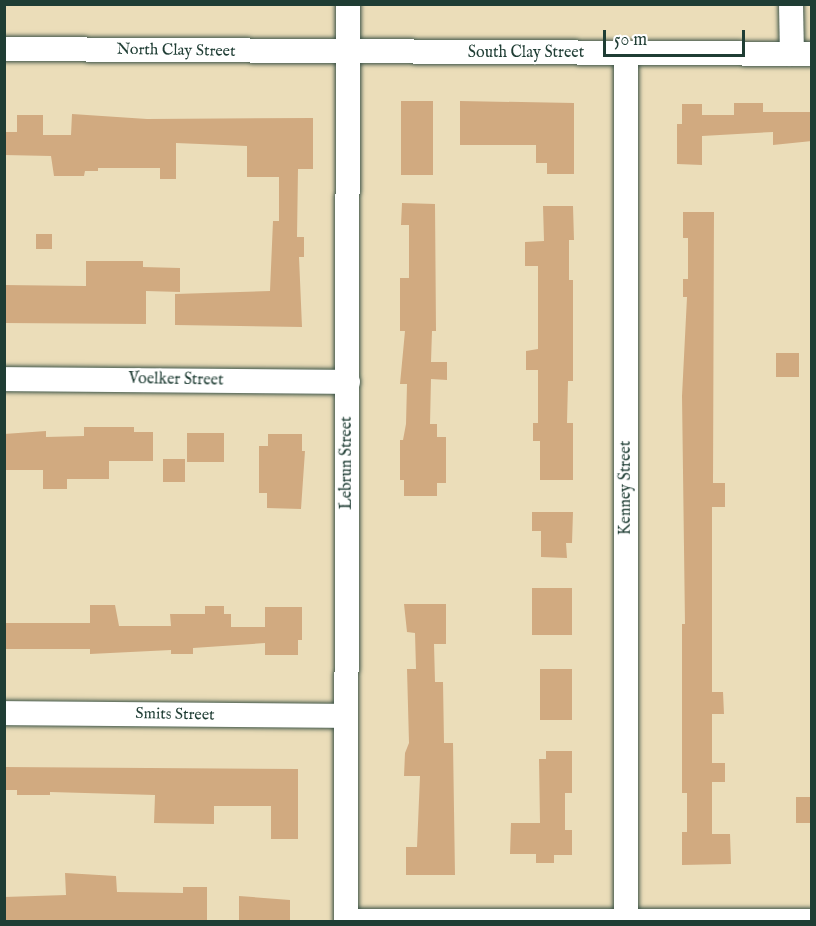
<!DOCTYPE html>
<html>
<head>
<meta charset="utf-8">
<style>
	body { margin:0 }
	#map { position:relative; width:816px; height:926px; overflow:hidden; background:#ebddb9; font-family:"IM FELL English",serif }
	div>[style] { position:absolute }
	.building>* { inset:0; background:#d1aa80; transform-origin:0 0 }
	.roads { filter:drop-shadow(0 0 2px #3e5548) drop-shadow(0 0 2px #3e5548) }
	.minor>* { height:24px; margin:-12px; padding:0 12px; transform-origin:12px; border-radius:12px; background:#fff }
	span { translate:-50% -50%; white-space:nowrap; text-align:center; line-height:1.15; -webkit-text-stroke:4.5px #fff; paint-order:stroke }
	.street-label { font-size:16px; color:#1f3d34 }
	.frame { position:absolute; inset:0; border:6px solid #1f3d34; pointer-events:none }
	.scale { position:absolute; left:603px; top:30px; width:142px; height:27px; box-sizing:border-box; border:3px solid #1f3d34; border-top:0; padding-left:8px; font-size:18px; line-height:21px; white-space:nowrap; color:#1f3d34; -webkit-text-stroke:4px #fff; paint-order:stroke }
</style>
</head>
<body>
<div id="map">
	<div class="building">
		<div style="left:401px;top:101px;width:32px;height:74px"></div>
		<div style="clip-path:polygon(460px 101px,574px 103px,574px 174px,547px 174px,547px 163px,536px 163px,536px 145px,460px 145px)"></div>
		<div style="clip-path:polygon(734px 103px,763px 103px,763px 112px,812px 112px,812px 141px,773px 145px,773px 132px,702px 136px,702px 165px,677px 164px,677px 124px,682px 124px,682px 104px,702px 104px,702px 115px,734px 115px)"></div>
		<div style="clip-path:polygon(72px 114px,147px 119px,313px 118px,313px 169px,298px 169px,297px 237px,304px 237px,304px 257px,299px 257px,302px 327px,175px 325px,175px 294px,270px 291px,273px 221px,279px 221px,279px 177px,247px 177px,247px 146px,176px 143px,176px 179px,160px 179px,160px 168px,98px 168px,98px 171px,85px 171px,84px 176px,54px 176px,51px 156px,4px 155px,4px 132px,17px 132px,17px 115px,43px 115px,43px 135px,71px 135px)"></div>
		<div style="clip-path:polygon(402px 203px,435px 204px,436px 331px,432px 331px,431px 362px,447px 362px,447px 380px,431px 379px,430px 424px,437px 424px,437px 437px,446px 437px,446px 483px,437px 483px,437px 496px,404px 496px,404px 480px,400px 480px,400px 440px,403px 440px,406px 424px,407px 384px,400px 384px,405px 331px,400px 331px,400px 278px,409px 278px,409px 225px,401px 225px)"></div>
		<div style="clip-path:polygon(543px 206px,573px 206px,574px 240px,569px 240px,569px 280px,573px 280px,573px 381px,568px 381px,567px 423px,573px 423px,573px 480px,540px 480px,540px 441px,533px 441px,533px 423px,538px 423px,538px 370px,526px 370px,526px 351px,538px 349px,538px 266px,525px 266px,525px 242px,544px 241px)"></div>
		<div style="clip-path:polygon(683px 212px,714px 212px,713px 483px,725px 483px,725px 507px,712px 507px,712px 692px,723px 692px,724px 714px,712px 714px,712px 763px,725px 763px,725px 782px,712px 782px,712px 834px,730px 834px,731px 864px,682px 865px,682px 832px,687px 832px,687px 793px,682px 793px,682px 624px,685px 624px,682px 396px,687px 297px,683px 297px,683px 279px,688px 279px,688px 238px,683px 238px)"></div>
		<div style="left:52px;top:234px;width:15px;height:16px;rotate:90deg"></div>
		<div style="clip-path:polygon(86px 261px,143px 261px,143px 267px,180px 268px,180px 292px,146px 291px,146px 324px,4px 323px,4px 285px,86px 286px)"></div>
		<div style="left:776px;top:353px;width:23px;height:24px"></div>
		<div style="clip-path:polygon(84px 427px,134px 427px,134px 432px,153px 432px,153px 461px,109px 461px,109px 479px,67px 479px,67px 489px,43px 489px,43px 470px,4px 470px,4px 434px,46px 431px,46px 437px,84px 436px)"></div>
		<div style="left:187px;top:433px;width:37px;height:29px"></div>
		<div style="clip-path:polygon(268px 434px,302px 434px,302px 451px,305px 451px,301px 509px,267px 508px,267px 493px,259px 493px,259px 446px,268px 446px)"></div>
		<div style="left:163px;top:459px;width:22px;height:23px"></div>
		<div style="clip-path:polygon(532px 512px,573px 512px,572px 543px,566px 543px,567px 558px,541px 557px,541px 531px,532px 531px)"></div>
		<div style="left:532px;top:588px;width:40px;height:47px"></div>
		<div style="clip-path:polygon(404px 604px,446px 604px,446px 644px,434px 644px,435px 682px,443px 682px,444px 743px,453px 743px,455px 875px,406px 875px,406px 847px,417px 847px,420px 776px,404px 776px,405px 753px,409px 743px,407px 669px,416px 669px,415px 633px,407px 632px)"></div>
		<div style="clip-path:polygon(90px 605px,115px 605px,119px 626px,171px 626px,170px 614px,205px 614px,205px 606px,224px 606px,224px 614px,231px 614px,231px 627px,265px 627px,265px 607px,302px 607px,302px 640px,298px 640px,298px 655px,265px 655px,265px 643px,193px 648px,193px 654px,171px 654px,171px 650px,90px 654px,90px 649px,4px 649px,4px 623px,90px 623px)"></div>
		<div style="left:540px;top:669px;width:32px;height:51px"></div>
		<div style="clip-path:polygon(546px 751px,572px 751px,572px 793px,565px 793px,565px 830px,572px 830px,572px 855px,554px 855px,554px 863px,536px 863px,536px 854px,510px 854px,511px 823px,540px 823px,539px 759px,546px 759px)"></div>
		<div style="clip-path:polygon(4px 767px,298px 769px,298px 839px,271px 839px,271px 806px,214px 806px,214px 824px,154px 823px,155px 795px,50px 792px,50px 795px,17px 795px,17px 790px,4px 790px)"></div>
		<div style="left:796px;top:797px;width:16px;height:26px"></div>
		<div style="clip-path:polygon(65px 873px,116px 876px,117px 892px,183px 893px,183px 887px,207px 887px,207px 921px,4px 921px,4px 897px,66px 895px)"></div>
		<div style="clip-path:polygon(239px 896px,290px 900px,290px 921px,239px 921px)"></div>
	</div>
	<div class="roads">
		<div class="minor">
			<div style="left:791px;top:4px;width:50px;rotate:88.9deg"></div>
			<div style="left:4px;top:49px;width:808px;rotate:0.35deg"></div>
			<div style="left:4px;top:379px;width:344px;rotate:0.5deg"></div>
			<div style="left:4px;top:713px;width:342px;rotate:0.5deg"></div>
			<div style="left:346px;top:921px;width:466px"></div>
			<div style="left:346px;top:922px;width:918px;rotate:-89.88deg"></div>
			<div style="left:626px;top:922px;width:868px;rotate:-90deg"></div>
		</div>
	</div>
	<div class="street-label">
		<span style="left:176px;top:51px;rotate:1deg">North Clay Street</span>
		<span style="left:526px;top:53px">South Clay Street</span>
		<span style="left:176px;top:380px;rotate:1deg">Voelker Street</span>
		<span style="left:347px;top:463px;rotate:-90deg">Lebrun Street</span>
		<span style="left:626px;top:488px;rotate:-90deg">Kenney Street</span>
		<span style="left:175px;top:715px;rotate:1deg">Smits Street</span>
	</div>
	<div class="frame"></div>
	<div class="scale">50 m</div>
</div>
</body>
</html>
